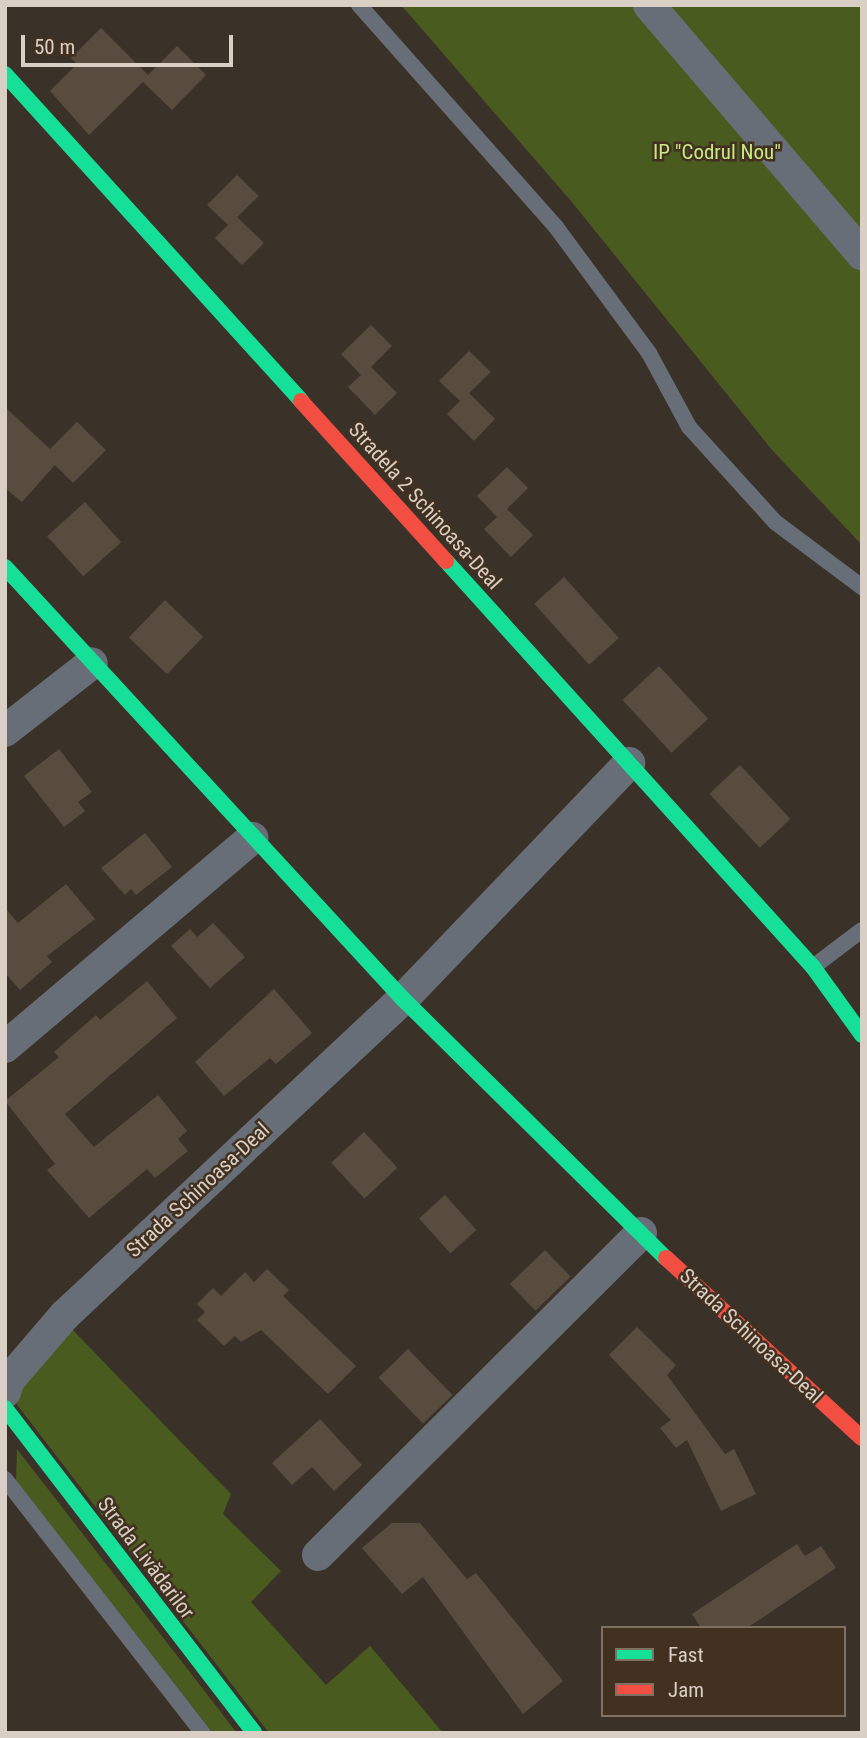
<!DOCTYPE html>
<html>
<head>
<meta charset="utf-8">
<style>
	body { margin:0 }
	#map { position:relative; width:867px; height:1738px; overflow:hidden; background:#3a3128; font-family:"Roboto Condensed",sans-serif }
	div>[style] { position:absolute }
	.green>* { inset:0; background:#4a5b20 }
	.building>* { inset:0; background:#574c3e; transform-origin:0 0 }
	.lane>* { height:16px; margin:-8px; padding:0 8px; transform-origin:8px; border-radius:8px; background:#686e77 }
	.street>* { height:32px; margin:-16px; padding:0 16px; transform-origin:16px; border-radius:16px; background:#686e77 }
	.fast>* { height:16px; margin:-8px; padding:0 8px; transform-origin:8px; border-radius:8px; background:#16e098 }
	.jam>* { height:16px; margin:-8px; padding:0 8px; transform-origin:8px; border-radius:8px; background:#f24e42 }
	span { translate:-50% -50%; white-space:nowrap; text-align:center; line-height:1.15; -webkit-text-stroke:5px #423120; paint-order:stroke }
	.park-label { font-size:21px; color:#c8ea83 }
	.street-label { font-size:21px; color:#dacfc5 }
	.frame { position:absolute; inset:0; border:7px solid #dacfc5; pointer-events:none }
	.legend { position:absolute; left:601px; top:1626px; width:245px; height:91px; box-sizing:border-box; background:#423120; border:2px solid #7f7062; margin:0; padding:9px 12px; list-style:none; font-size:21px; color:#dacfc5 }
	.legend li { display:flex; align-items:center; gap:14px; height:35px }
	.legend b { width:35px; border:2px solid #7f7062 }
	.scale { position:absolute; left:21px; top:35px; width:212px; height:32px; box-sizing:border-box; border:4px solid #dacfc5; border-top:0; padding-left:9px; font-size:21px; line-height:24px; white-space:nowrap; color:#dacfc5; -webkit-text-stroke:5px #423120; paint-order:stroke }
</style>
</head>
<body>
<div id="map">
	<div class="green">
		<div style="clip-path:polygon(401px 5px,862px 5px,862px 545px,772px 450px,571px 201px)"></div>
		<div style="clip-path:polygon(69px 1326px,231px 1494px,223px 1514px,281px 1571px,251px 1602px,326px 1685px,370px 1646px,443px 1733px,269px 1733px,15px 1402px,18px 1387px)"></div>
		<div style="clip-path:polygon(17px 1449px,237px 1733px,213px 1733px,16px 1481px)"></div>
	</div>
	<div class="building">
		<div style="clip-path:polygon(101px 28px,148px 75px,177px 46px,206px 75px,172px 110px,143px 82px,89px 135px,50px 91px,77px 64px,71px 58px)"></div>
		<div style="clip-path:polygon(237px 175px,259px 196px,237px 217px,264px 243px,242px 265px,215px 238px,228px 225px,207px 205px)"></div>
		<div style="clip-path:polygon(371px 325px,392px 346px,371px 367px,397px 393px,375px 415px,348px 387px,361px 375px,341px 354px)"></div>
		<div style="clip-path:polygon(469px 351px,491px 372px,469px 393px,495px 419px,474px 441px,447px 414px,460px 401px,439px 381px)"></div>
		<div style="clip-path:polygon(5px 407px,50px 449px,77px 422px,106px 450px,73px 483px,55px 465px,22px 502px,5px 488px)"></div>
		<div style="clip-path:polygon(507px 467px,528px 488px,507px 509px,533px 535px,511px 557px,484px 529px,497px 517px,477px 496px)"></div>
		<div style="left:85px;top:502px;width:54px;height:51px;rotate:48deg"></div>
		<div style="left:564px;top:577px;width:82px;height:40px;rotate:48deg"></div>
		<div style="left:165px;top:600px;width:53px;height:52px;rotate:44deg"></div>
		<div style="left:659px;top:666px;width:72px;height:50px;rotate:47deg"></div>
		<div style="clip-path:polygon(59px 749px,92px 792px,78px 802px,85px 811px,64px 827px,24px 776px)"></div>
		<div style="left:740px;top:765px;width:74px;height:42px;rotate:47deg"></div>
		<div style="clip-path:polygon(145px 833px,172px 867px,136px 895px,131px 889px,125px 895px,101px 868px)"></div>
		<div style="clip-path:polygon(66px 884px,95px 919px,47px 956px,52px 962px,20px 990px,5px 973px,5px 908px,18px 923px)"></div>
		<div style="clip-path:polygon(213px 923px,245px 957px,210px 988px,171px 946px,190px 929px,197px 937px)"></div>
		<div style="clip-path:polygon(147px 981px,177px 1018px,65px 1114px,94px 1147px,158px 1095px,187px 1131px,178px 1139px,188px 1151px,155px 1178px,147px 1169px,89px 1218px,47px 1170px,55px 1164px,5px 1101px,59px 1057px,54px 1052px,96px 1015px,100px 1020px)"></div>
		<div style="clip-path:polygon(274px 989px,312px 1033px,276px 1064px,270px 1058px,224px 1096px,195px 1062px)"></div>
		<div style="left:364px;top:1132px;width:49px;height:45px;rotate:47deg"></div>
		<div style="left:445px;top:1195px;width:47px;height:35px;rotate:48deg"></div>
		<div style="left:545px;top:1250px;width:37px;height:49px;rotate:46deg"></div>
		<div style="clip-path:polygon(267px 1269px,289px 1290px,283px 1296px,356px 1366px,328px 1394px,261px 1330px,241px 1342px,235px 1336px,224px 1346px,197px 1320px,205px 1312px,197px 1304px,213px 1288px,221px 1296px,245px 1272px,254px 1282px)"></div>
		<div style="clip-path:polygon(637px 1327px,676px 1365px,667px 1375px,725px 1454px,734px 1449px,756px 1494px,721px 1511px,687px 1440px,676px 1448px,660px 1428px,671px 1420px,609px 1355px)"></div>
		<div style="left:408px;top:1349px;width:64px;height:41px;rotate:46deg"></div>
		<div style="clip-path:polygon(320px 1419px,362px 1465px,334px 1491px,312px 1467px,292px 1485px,272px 1463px)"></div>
		<div style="clip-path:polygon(392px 1523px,420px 1523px,467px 1579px,476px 1573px,563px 1681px,523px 1714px,423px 1577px,402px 1594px,362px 1548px)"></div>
		<div style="clip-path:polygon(797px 1544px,805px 1556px,821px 1546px,836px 1568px,747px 1628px,701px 1628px,692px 1614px)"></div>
	</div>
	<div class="lane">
		<div style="left:359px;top:5px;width:297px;rotate:48.4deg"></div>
		<div style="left:556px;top:227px;width:157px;rotate:53.6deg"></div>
		<div style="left:649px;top:353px;width:84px;rotate:61.6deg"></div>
		<div style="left:689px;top:427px;width:128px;rotate:47.8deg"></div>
		<div style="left:775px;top:522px;width:109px;rotate:36.8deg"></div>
		<div style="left:813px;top:967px;width:61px;rotate:-37.1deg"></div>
		<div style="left:5px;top:1479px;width:322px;rotate:52.1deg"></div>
	</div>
	<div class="street">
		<div style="left:649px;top:5px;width:328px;rotate:49.5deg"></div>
		<div style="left:5px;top:731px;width:110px;rotate:-38deg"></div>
		<div style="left:5px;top:1047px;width:324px;rotate:-40.2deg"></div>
		<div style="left:5px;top:1392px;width:13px;rotate:-72deg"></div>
		<div style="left:9px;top:1380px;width:86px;rotate:-49.3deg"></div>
		<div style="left:65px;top:1315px;width:463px;rotate:-43.1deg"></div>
		<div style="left:403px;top:999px;width:327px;rotate:-46.2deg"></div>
		<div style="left:318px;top:1555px;width:456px;rotate:-44.9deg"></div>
	</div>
	<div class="fast">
		<div style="left:5px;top:74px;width:441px;rotate:47.8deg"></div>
		<div style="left:446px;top:561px;width:547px;rotate:47.89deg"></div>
		<div style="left:813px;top:967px;width:84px;rotate:54.2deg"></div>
		<div style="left:5px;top:567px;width:587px;rotate:47.35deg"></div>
		<div style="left:403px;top:999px;width:369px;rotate:44.6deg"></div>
		<div style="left:5px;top:1408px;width:409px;rotate:52.5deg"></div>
	</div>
	<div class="jam">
		<div style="left:301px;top:401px;width:216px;rotate:47.8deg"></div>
		<div style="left:666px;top:1258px;width:266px;rotate:42.6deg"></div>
	</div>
	<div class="park-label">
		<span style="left:717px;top:152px">IP "Codrul Nou"</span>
	</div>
	<div class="street-label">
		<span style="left:425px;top:506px;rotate:48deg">Stradela 2 Schinoasa-Deal</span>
		<span style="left:198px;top:1190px;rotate:-43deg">Strada Schinoasa-Deal</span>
		<span style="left:751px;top:1336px;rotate:43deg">Strada Schinoasa-Deal</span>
		<span style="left:146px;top:1558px;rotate:53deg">Strada Livădarilor</span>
	</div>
	<div class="frame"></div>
	<ul class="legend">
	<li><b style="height:9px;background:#16e098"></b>Fast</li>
	<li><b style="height:9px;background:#f24e42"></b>Jam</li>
	</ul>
	<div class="scale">50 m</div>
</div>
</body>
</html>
